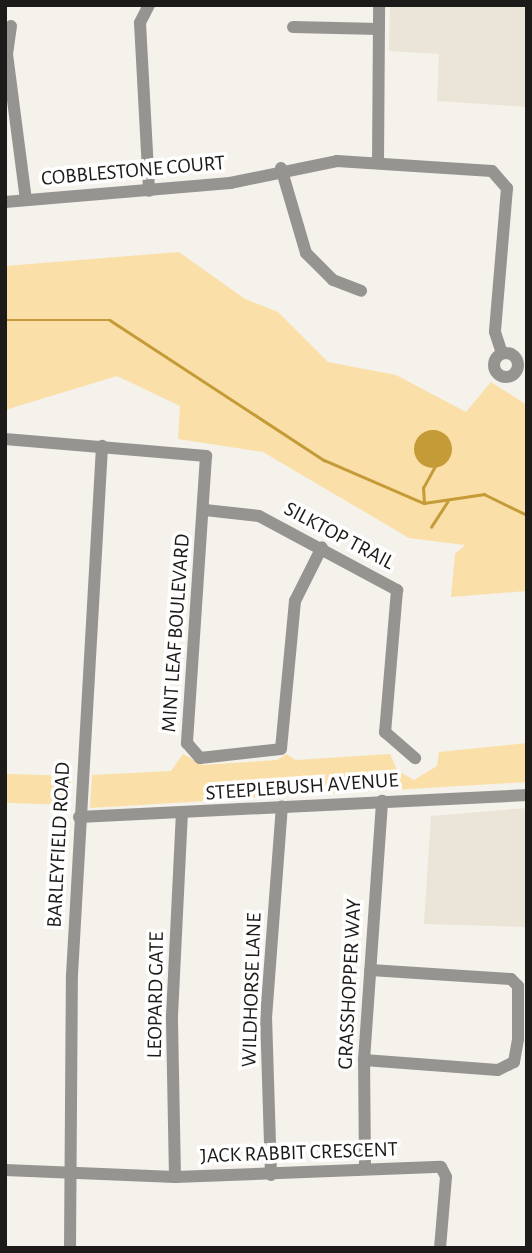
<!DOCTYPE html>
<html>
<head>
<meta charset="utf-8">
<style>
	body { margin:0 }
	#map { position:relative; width:532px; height:1253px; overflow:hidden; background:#f5f1eb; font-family:"Alegreya Sans",sans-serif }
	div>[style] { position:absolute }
	.built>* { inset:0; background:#ebe5d7 }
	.green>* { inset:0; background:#fae0a8; transform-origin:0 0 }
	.water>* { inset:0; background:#c59b37 }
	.round { border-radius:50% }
	.stream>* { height:2.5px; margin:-1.25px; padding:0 1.25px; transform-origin:1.25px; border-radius:1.25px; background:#c59b37 }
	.minor>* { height:12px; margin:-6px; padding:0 6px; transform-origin:6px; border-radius:6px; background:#969491 }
	.minor>.ring { margin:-6px; padding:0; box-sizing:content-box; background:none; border:12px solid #969491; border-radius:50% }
	span { translate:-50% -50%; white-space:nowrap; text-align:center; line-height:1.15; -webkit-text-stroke:7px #fff; paint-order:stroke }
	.street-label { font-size:21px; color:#1d1b19 }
	.frame { position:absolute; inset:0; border:7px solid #1d1b19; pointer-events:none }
</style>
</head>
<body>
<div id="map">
	<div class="built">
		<div style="clip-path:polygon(390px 5px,527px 5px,527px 107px,437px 101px,439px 54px,389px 51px)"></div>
		<div style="clip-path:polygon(527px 808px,527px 927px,424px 924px,431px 816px)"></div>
	</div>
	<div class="green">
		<div style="clip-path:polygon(179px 252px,245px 299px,278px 312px,328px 362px,396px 375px,466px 412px,491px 382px,527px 405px,527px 591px,451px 597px,455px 554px,465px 545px,409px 538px,263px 452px,178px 439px,180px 406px,117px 376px,5px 410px,5px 266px)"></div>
		<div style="clip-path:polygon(527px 743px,527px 782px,90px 808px,92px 775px,171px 771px,183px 754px,203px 765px,277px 760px,286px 754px,296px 760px,390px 754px,397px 770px,414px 780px,437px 766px,439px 752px)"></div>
		<div style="left:71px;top:776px;width:29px;height:66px;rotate:92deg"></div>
	</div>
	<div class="water">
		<div class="round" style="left:414px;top:430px;width:38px;height:38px"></div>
	</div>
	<div class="stream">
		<div style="left:5px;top:320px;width:105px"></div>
		<div style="left:110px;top:320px;width:256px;rotate:33.2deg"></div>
		<div style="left:324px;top:460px;width:109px;rotate:23.3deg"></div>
		<div style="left:424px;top:503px;width:61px;rotate:-8.5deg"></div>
		<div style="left:484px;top:494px;width:48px;rotate:26deg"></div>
		<div style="left:424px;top:502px;width:14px;rotate:-94deg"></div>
		<div style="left:423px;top:488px;width:25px;rotate:-61deg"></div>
		<div style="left:431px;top:527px;width:30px;rotate:-57deg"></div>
	</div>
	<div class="minor">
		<div style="left:149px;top:5px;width:20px;rotate:117deg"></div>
		<div style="left:140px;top:23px;width:168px;rotate:86.9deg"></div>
		<div style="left:11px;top:26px;width:28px;rotate:98deg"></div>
		<div style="left:7px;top:54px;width:147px;rotate:82.6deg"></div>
		<div style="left:293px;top:27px;width:86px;rotate:1.3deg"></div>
		<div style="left:378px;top:163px;width:158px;rotate:-89.6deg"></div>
		<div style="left:281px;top:168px;width:89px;rotate:73.6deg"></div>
		<div style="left:306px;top:253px;width:38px;rotate:45deg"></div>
		<div style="left:333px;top:280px;width:30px;rotate:21deg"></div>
		<div style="left:5px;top:202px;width:226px;rotate:-4.8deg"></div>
		<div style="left:230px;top:183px;width:109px;rotate:-11.6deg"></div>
		<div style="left:337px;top:161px;width:155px;rotate:3.7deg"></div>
		<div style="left:492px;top:171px;width:23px;rotate:49deg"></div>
		<div style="left:507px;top:188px;width:144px;rotate:94.8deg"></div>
		<div style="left:495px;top:332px;width:22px;rotate:72deg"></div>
		<div class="ring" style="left:494px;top:353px;width:12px;height:12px"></div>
		<div style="left:5px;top:439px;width:202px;rotate:4.8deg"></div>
		<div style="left:206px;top:456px;width:288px;rotate:93.8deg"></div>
		<div style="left:187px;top:743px;width:20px;rotate:49deg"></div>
		<div style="left:200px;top:758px;width:81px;rotate:-6.3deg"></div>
		<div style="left:281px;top:749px;width:149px;rotate:-84.6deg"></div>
		<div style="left:295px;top:601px;width:60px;rotate:-63.4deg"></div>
		<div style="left:205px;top:510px;width:54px;rotate:6.3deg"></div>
		<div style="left:259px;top:516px;width:157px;rotate:28.2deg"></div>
		<div style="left:397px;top:590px;width:143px;rotate:94.8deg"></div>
		<div style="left:385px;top:732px;width:40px;rotate:41deg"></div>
		<div style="left:79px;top:817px;width:449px;rotate:-2.8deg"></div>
		<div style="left:364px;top:1060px;width:134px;rotate:4.3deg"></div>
		<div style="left:498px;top:1070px;width:18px;rotate:-27deg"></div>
		<div style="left:514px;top:1062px;width:23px;rotate:-80deg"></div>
		<div style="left:518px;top:1039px;width:53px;rotate:-90deg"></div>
		<div style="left:518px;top:986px;width:10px;rotate:-135deg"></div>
		<div style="left:511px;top:979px;width:141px;rotate:-176.3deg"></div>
		<div style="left:365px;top:1169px;width:109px;rotate:-90.5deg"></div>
		<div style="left:364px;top:1060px;width:260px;rotate:-86deg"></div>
		<div style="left:5px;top:1170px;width:170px;rotate:2.4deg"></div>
		<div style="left:175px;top:1177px;width:266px;rotate:-2.2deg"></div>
		<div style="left:441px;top:1167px;width:11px;rotate:63deg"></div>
		<div style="left:446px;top:1177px;width:71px;rotate:94.8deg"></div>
		<div style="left:271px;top:1175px;width:157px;rotate:-91.8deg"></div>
		<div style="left:266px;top:1018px;width:212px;rotate:-85.7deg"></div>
		<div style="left:175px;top:1177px;width:161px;rotate:-91.1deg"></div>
		<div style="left:172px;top:1016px;width:202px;rotate:-87.2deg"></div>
		<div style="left:70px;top:1248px;width:273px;rotate:-89.6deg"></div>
		<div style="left:72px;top:975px;width:530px;rotate:-86.75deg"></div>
	</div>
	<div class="street-label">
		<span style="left:133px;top:171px;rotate:-5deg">COBBLESTONE COURT</span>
		<span style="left:339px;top:536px;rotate:28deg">SILKTOP TRAIL</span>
		<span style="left:176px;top:633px;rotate:-86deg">MINT LEAF BOULEVARD</span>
		<span style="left:302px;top:787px;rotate:-4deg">STEEPLEBUSH AVENUE</span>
		<span style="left:59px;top:845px;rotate:-87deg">BARLEYFIELD ROAD</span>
		<span style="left:350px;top:984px;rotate:-87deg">GRASSHOPPER WAY</span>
		<span style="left:252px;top:990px;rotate:-88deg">WILDHORSE LANE</span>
		<span style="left:156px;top:995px;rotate:-89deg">LEOPARD GATE</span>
		<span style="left:299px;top:1153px;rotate:-2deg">JACK RABBIT CRESCENT</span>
	</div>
	<div class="frame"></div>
</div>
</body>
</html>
